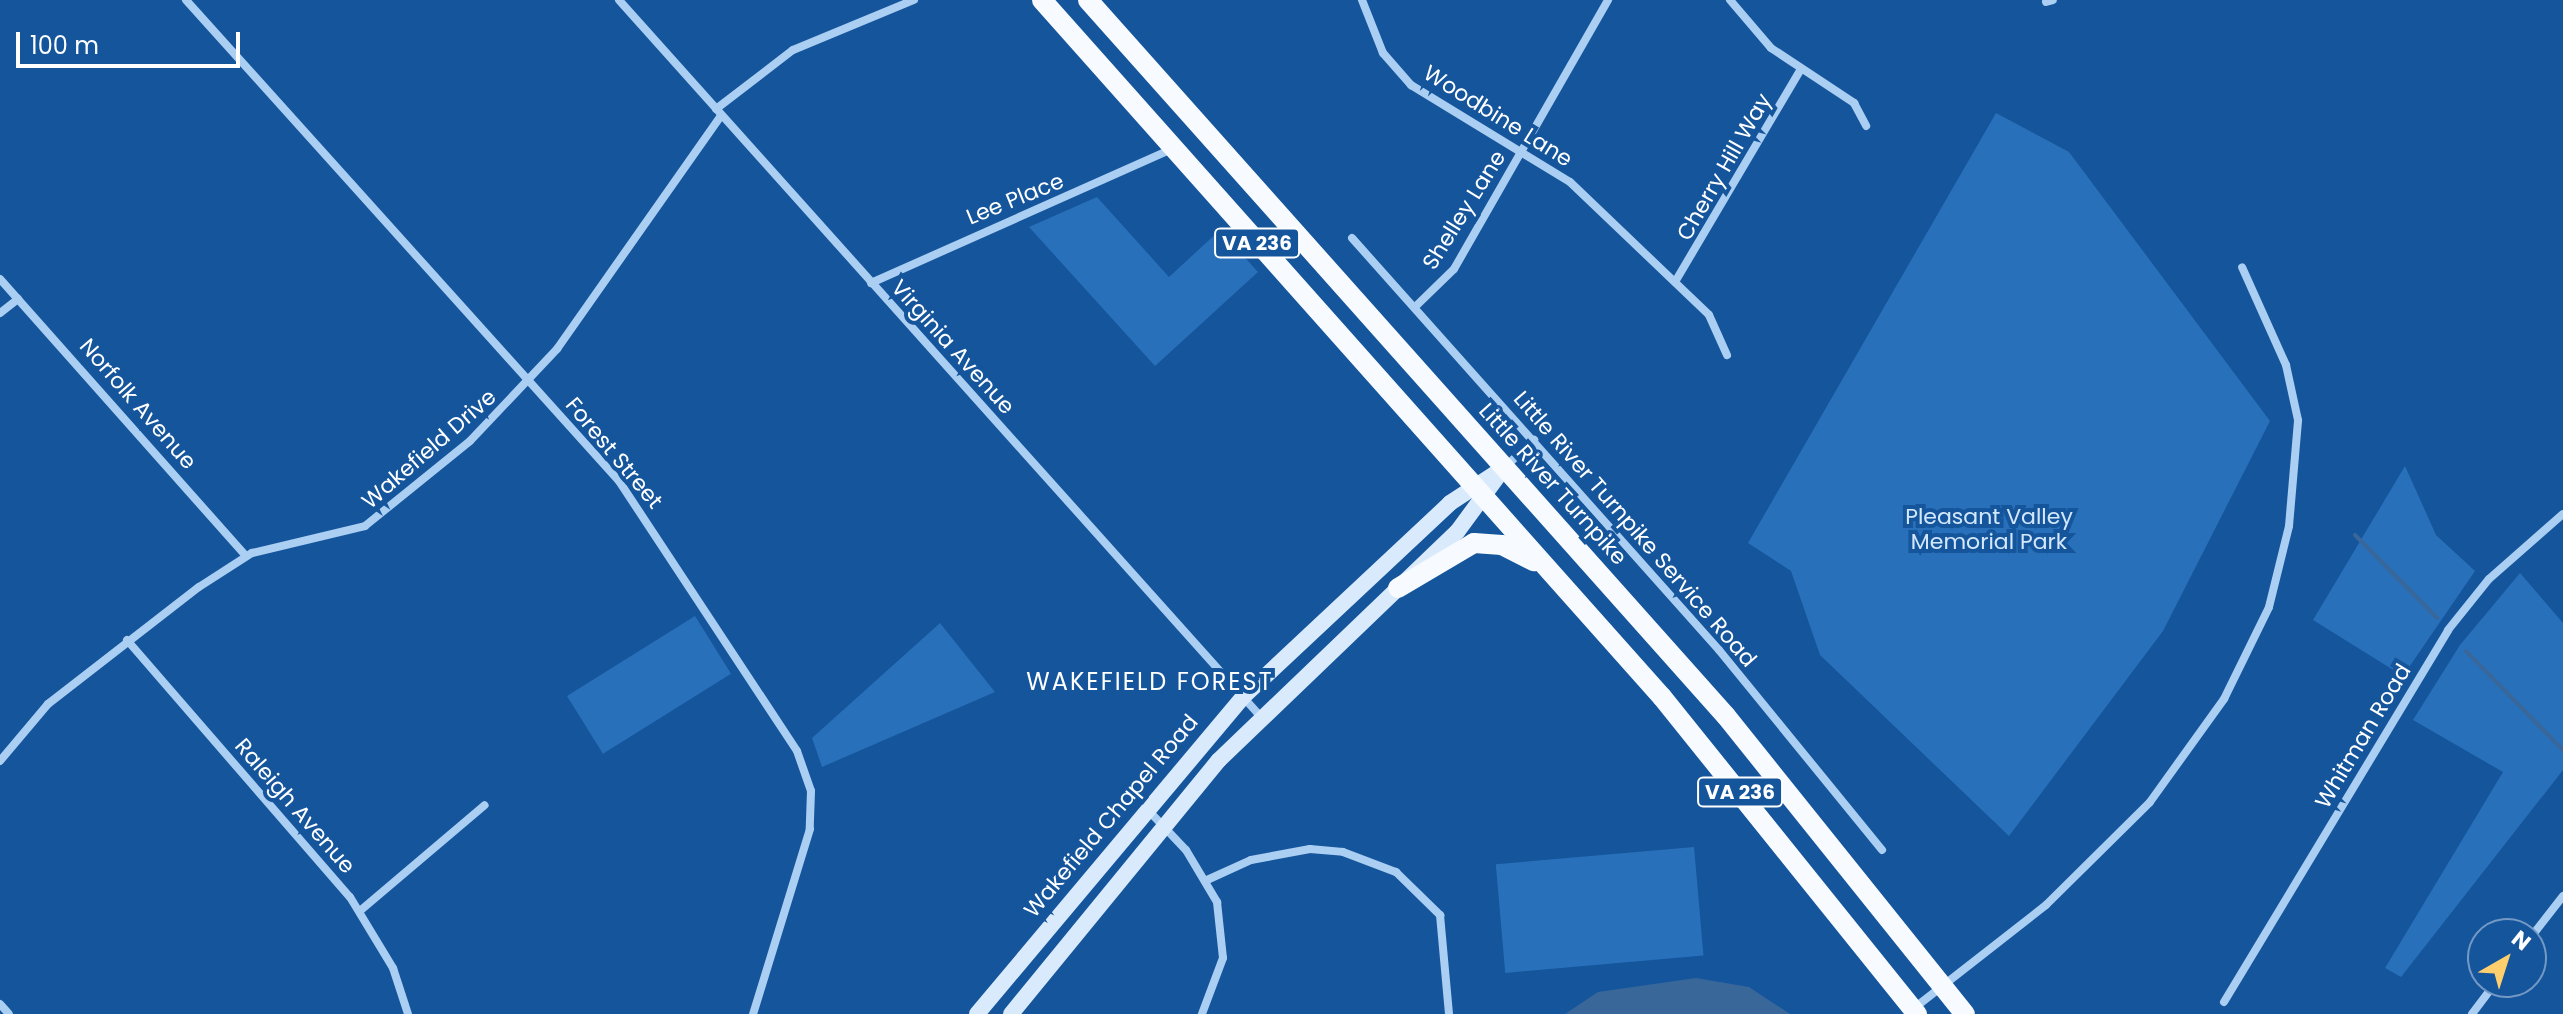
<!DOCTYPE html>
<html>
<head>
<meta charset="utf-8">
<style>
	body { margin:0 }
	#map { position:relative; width:2563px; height:1014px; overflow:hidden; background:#15559c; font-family:Poppins,sans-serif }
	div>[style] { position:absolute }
	.green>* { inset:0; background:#2870ba; transform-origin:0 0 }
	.water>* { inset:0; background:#39679a }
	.stream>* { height:4px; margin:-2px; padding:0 2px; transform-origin:2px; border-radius:2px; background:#39679a }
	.minor>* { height:8px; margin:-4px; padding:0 4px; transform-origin:4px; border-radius:4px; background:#abcef3 }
	.secondary>* { height:16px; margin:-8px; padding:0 8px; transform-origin:8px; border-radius:8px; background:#daeafd }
	.primary>* { height:20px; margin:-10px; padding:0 10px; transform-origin:10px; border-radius:10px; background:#f7faff }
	span { translate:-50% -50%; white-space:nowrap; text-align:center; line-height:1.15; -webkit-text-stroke:8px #15559c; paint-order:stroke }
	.shield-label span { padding:2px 6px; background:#15559c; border:2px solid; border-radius:6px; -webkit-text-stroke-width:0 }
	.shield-label { font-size:20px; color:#fff; font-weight:700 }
	.street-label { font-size:22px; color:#fff }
	.park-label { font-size:22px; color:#d3e8fd }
	.neighbourhood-label { font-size:24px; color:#fff; letter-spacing:2px }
	.north { position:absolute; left:2467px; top:918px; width:80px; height:80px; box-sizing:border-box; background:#15559c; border:2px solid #7399c4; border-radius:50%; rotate:39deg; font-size:22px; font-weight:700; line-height:32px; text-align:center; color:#fff }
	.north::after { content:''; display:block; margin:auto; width:28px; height:36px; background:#ffcf6d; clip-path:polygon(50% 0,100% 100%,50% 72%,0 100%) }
	.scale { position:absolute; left:16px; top:32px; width:224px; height:36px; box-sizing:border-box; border:4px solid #fff; border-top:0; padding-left:10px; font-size:24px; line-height:28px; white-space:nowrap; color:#fff; -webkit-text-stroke:6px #15559c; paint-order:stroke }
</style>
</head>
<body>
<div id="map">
	<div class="green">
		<div style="clip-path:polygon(1996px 113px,2069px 152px,2270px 421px,2163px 631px,2009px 836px,1820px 655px,1791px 571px,1748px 543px)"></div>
		<div style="clip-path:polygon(1097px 197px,1169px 277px,1220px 230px,1258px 272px,1155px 366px,1029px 227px)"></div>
		<div style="clip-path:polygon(2405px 466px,2436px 535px,2475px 571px,2403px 676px,2313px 620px)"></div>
		<div style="clip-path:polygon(2520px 573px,2563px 623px,2563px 770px,2401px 977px,2385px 968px,2503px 772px,2413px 720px,2460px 645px)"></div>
		<div style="left:695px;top:616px;width:68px;height:151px;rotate:58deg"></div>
		<div style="clip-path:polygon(940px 623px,995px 692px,822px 767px,812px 738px)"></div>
		<div style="left:1694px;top:847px;width:109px;height:199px;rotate:85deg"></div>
	</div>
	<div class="water">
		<div style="clip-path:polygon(1696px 978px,1749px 987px,1790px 1014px,1565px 1014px,1598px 992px)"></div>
	</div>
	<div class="stream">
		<div style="left:2355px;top:535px;width:117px;rotate:45.3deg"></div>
		<div style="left:2466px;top:651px;width:139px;rotate:45.6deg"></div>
	</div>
	<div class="minor">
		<div style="left:186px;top:0;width:647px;rotate:48.01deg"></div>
		<div style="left:619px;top:481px;width:323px;rotate:56.6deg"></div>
		<div style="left:797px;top:751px;width:42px;rotate:70.7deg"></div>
		<div style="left:811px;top:791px;width:38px;rotate:92deg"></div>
		<div style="left:810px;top:829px;width:194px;rotate:107.1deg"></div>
		<div style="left:619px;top:0;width:962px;rotate:48.16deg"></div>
		<div style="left:1362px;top:0;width:57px;rotate:68.4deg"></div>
		<div style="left:1383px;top:53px;width:43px;rotate:48.8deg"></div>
		<div style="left:1411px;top:85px;width:186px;rotate:31.4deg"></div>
		<div style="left:1570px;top:182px;width:192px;rotate:43.7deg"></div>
		<div style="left:1709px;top:315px;width:44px;rotate:65.8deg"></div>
		<div style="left:1730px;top:0;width:63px;rotate:49.5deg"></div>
		<div style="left:1771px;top:48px;width:100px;rotate:33.5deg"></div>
		<div style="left:1854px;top:103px;width:26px;rotate:62deg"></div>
		<div style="left:2046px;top:2px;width:7px;rotate:-16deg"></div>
		<div style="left:716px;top:109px;width:97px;rotate:-37.5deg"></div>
		<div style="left:793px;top:50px;width:131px;rotate:-22.5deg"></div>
		<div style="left:1352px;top:238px;width:552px;rotate:48.31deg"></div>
		<div style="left:1719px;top:650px;width:258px;rotate:50.8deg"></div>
		<div style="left:0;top:279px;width:370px;rotate:48.4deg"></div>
		<div style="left:1675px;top:282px;width:247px;rotate:-59.4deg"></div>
		<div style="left:871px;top:283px;width:329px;rotate:-24deg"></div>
		<div style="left:1415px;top:307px;width:54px;rotate:-44.3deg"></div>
		<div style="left:1454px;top:269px;width:310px;rotate:-60.2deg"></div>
		<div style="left:0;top:313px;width:23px;rotate:-38deg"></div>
		<div style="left:1505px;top:467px;width:40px;rotate:-43deg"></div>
		<div style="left:127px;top:640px;width:340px;rotate:49.1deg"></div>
		<div style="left:350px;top:897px;width:83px;rotate:58.8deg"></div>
		<div style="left:393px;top:968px;width:48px;rotate:71.9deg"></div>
		<div style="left:0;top:761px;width:75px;rotate:-49.9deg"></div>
		<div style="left:48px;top:704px;width:191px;rotate:-37.8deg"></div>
		<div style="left:199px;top:587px;width:63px;rotate:-32.7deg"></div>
		<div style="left:252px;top:553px;width:116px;rotate:-13.4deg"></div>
		<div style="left:365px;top:526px;width:135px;rotate:-39deg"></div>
		<div style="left:470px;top:441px;width:127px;rotate:-46.6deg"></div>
		<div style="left:557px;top:349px;width:285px;rotate:-54.9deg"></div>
		<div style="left:1148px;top:810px;width:55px;rotate:46.5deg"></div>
		<div style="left:1186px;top:850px;width:61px;rotate:59.2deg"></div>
		<div style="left:1217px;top:902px;width:56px;rotate:83.9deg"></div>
		<div style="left:1223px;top:958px;width:60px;rotate:110.6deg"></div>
		<div style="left:1207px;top:880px;width:48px;rotate:-24.4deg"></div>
		<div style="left:1251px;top:860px;width:60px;rotate:-10.6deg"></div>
		<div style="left:1310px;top:849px;width:33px;rotate:5deg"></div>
		<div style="left:1343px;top:852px;width:57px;rotate:20.7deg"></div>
		<div style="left:1396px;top:872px;width:62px;rotate:44.3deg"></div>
		<div style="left:1440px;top:915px;width:99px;rotate:84.8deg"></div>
		<div style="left:361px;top:910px;width:162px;rotate:-40.3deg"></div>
		<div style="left:2531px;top:937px;width:52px;rotate:-52deg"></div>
		<div style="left:2224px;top:1002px;width:434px;rotate:-58.9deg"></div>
		<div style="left:2448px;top:630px;width:65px;rotate:-51.2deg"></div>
		<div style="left:2489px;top:579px;width:98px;rotate:-41.3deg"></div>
		<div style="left:0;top:1004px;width:13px;rotate:48deg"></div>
		<div style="left:1913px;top:1009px;width:169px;rotate:-38deg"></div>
		<div style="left:2046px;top:905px;width:146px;rotate:-44.7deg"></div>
		<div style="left:2150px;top:802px;width:127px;rotate:-54.3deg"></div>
		<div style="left:2224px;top:699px;width:102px;rotate:-63.9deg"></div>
		<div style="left:2269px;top:607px;width:83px;rotate:-76.1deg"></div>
		<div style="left:2289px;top:526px;width:106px;rotate:-85.1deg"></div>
		<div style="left:2298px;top:420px;width:56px;rotate:-102.3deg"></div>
		<div style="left:2286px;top:365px;width:107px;rotate:-114.2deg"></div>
		<div style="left:2472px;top:1014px;width:40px;rotate:-53deg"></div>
	</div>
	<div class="secondary">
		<div style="left:977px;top:1014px;width:414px;rotate:-50deg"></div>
		<div style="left:1243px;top:697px;width:284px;rotate:-43.1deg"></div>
		<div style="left:1450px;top:503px;width:66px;rotate:-33.2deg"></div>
		<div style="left:1011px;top:1014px;width:328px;rotate:-50.7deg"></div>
		<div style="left:1219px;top:760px;width:330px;rotate:-43.8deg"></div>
		<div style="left:1457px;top:532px;width:79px;rotate:-53.7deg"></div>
	</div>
	<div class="primary">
		<div style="left:1042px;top:0;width:933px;rotate:48.35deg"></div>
		<div style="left:1662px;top:697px;width:407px;rotate:51.2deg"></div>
		<div style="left:1088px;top:0;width:959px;rotate:48.3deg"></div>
		<div style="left:1726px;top:716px;width:382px;rotate:51.3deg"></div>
		<div style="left:1398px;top:588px;width:88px;rotate:-30.6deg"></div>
		<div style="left:1474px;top:543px;width:28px;rotate:4deg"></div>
		<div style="left:1502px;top:545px;width:36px;rotate:27deg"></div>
	</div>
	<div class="shield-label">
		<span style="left:1257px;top:243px">VA 236</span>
		<span style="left:1740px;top:792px">VA 236</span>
	</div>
	<div class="street-label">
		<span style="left:1498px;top:116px;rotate:32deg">Woodbine Lane</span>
		<span style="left:1724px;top:167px;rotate:-60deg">Cherry Hill Way</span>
		<span style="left:1015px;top:199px;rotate:-22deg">Lee Place</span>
		<span style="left:1464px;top:210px;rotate:-58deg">Shelley Lane</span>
		<span style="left:953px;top:347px;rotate:48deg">Virginia Avenue</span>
		<span style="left:138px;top:404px;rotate:49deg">Norfolk Avenue</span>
		<span style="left:429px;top:449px;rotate:-41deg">Wakefield Drive</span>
		<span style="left:614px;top:453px;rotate:50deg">Forest Street</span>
		<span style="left:1553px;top:484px;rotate:48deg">Little River Turnpike</span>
		<span style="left:1635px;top:529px;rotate:49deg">Little River Turnpike Service Road</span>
		<span style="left:2363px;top:736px;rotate:-59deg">Whitman Road</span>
		<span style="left:295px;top:806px;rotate:49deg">Raleigh Avenue</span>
		<span style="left:1111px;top:816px;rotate:-50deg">Wakefield Chapel Road</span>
	</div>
	<div class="park-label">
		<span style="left:1989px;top:529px">Pleasant Valley<br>Memorial Park</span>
	</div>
	<div class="neighbourhood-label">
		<span style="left:1150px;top:682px">WAKEFIELD FOREST</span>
	</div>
	<div class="north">N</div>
	<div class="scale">100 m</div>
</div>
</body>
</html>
